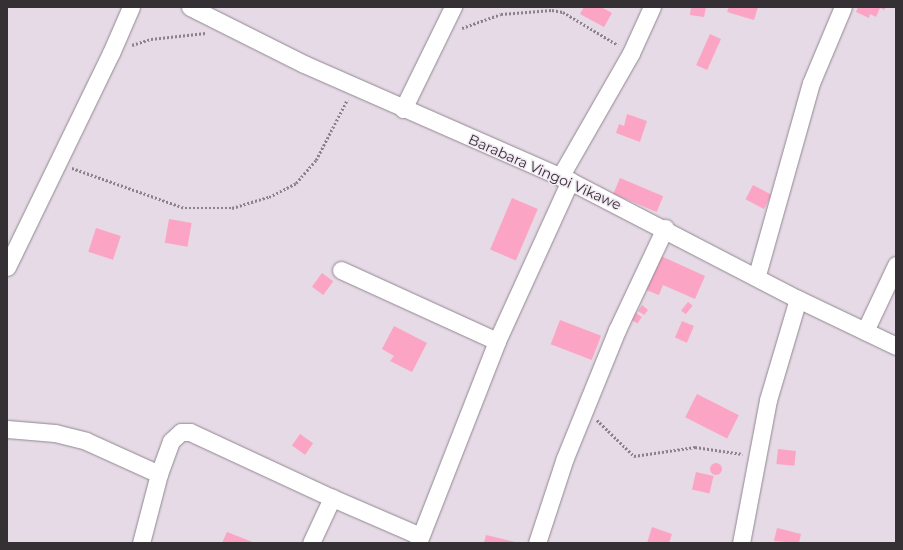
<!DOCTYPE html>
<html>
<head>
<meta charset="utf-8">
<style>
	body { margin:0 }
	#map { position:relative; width:903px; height:550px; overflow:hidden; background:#e5dae5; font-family:Montserrat,sans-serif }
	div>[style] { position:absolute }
	.building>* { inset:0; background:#fca4c4; transform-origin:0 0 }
	.round { border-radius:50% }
	.path>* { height:2.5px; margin-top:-1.25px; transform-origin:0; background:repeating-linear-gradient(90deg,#8b838b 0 2px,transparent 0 4px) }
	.roads { filter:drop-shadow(0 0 1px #908791) drop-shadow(0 0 1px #908791) }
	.minor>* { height:17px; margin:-8.5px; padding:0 8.5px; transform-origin:8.5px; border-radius:8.5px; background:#fff }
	span { translate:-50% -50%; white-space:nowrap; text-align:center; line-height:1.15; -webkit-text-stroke:3px #f2e8f3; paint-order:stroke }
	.street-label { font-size:14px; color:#343034 }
	.frame { position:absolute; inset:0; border:8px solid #343034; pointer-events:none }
</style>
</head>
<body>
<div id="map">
	<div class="building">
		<div style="clip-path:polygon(584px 7px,601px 7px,612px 13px,604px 27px,580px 14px)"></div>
		<div style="clip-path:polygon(691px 7px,706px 7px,704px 17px,690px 15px)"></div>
		<div style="clip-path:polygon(729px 7px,758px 7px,754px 20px,727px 12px)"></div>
		<div style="clip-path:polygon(858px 7px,886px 7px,884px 10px,880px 8px,876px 17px,870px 14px,869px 18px,856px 12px)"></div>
		<div style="left:710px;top:34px;width:12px;height:34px;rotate:24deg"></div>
		<div style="clip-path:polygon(627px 114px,647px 121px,640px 142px,616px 133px,619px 124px,624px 126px)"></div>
		<div style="left:620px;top:178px;width:47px;height:17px;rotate:23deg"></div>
		<div style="left:753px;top:185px;width:21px;height:16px;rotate:28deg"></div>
		<div style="left:512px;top:198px;width:28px;height:56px;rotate:23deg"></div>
		<div style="left:169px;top:219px;width:23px;height:24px;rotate:10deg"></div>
		<div style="left:96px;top:228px;width:26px;height:25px;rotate:18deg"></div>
		<div style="clip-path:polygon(661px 256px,705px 276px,695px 299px,663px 285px,659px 295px,646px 290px)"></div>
		<div style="left:322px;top:273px;width:14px;height:17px;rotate:36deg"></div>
		<div style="left:688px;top:302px;width:6px;height:11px;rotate:39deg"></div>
		<div style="clip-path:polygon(642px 305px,648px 310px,644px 315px,638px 311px)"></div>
		<div style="left:636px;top:313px;width:7px;height:8px;rotate:34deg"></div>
		<div style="left:560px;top:320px;width:44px;height:26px;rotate:21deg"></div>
		<div style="left:682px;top:321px;width:13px;height:18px;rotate:23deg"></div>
		<div style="clip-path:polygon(394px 326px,427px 343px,412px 372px,390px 361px,394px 356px,382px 349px)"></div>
		<div style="left:697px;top:394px;width:47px;height:26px;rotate:27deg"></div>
		<div style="left:300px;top:434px;width:16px;height:14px;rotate:35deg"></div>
		<div style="left:778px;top:449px;width:18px;height:15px;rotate:6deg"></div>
		<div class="round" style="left:710px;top:463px;width:12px;height:12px"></div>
		<div style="left:696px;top:472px;width:18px;height:18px;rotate:13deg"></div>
		<div style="clip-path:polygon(652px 527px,672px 534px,669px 543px,647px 543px)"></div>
		<div style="clip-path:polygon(777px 528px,801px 534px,799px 543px,774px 541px)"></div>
		<div style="clip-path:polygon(227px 532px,255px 543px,222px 543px)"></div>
		<div style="clip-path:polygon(486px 535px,515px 542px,515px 543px,484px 543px)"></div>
	</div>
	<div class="path">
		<div style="left:462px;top:28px;width:41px;rotate:-19.7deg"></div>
		<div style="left:501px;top:14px;width:51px;rotate:-4.5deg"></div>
		<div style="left:552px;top:10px;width:11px;rotate:10deg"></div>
		<div style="left:563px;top:12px;width:64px;rotate:31deg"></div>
		<div style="left:132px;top:45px;width:20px;rotate:-18deg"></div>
		<div style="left:151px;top:39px;width:55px;rotate:-6.2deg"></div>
		<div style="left:72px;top:168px;width:120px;rotate:19.5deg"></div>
		<div style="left:185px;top:208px;width:47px"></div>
		<div style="left:232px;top:208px;width:39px;rotate:-17deg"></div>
		<div style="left:269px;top:197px;width:30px;rotate:-27deg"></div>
		<div style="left:296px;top:183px;width:30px;rotate:-49deg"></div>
		<div style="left:316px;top:160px;width:68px;rotate:-62.7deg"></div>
		<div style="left:597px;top:420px;width:52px;rotate:44.2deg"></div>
		<div style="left:634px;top:456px;width:62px;rotate:-8.4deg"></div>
		<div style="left:695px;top:447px;width:48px;rotate:8.5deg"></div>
	</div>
	<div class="roads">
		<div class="minor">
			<div style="left:190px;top:7px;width:127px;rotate:26.6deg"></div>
			<div style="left:304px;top:64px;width:291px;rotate:23.7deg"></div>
			<div style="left:570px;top:181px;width:257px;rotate:27.4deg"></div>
			<div style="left:798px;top:299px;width:109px;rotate:25.6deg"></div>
			<div style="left:403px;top:109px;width:114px;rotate:-63.9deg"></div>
			<div style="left:560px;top:177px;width:143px;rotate:-60.2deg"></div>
			<div style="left:631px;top:53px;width:51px;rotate:-65.5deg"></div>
			<div style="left:7px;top:267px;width:238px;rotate:-64.1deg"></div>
			<div style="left:111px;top:53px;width:50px;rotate:-66.5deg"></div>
			<div style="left:341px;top:270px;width:171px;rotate:24.5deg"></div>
			<div style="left:757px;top:275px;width:199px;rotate:-74.3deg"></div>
			<div style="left:811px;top:83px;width:82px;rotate:-67.2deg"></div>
			<div style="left:865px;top:331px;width:73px;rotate:-64.8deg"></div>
			<div style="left:7px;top:429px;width:48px;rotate:4.8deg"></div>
			<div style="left:55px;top:433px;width:32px;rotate:14deg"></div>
			<div style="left:86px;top:441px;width:80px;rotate:24.3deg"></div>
			<div style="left:141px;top:543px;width:71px;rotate:-75.4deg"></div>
			<div style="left:159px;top:474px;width:35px;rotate:-70deg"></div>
			<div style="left:171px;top:441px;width:13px;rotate:-42deg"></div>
			<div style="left:181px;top:432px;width:9px"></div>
			<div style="left:190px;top:432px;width:154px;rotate:24.9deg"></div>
			<div style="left:330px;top:497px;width:98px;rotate:23.4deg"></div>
			<div style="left:311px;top:543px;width:50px;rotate:-65deg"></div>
			<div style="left:418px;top:543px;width:217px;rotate:-68.6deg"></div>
			<div style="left:497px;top:341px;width:176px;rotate:-65.5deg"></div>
			<div style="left:537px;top:543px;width:89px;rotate:-71.8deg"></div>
			<div style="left:565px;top:458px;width:138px;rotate:-67.9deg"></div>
			<div style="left:617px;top:330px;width:113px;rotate:-64.8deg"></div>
			<div style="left:741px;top:543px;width:146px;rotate:-79.3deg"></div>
			<div style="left:768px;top:400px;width:105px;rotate:-73.5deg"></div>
		</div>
	</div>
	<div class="street-label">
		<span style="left:545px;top:172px;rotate:24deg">Barabara Vingoi Vikawe</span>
	</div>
	<div class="frame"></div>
</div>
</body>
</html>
